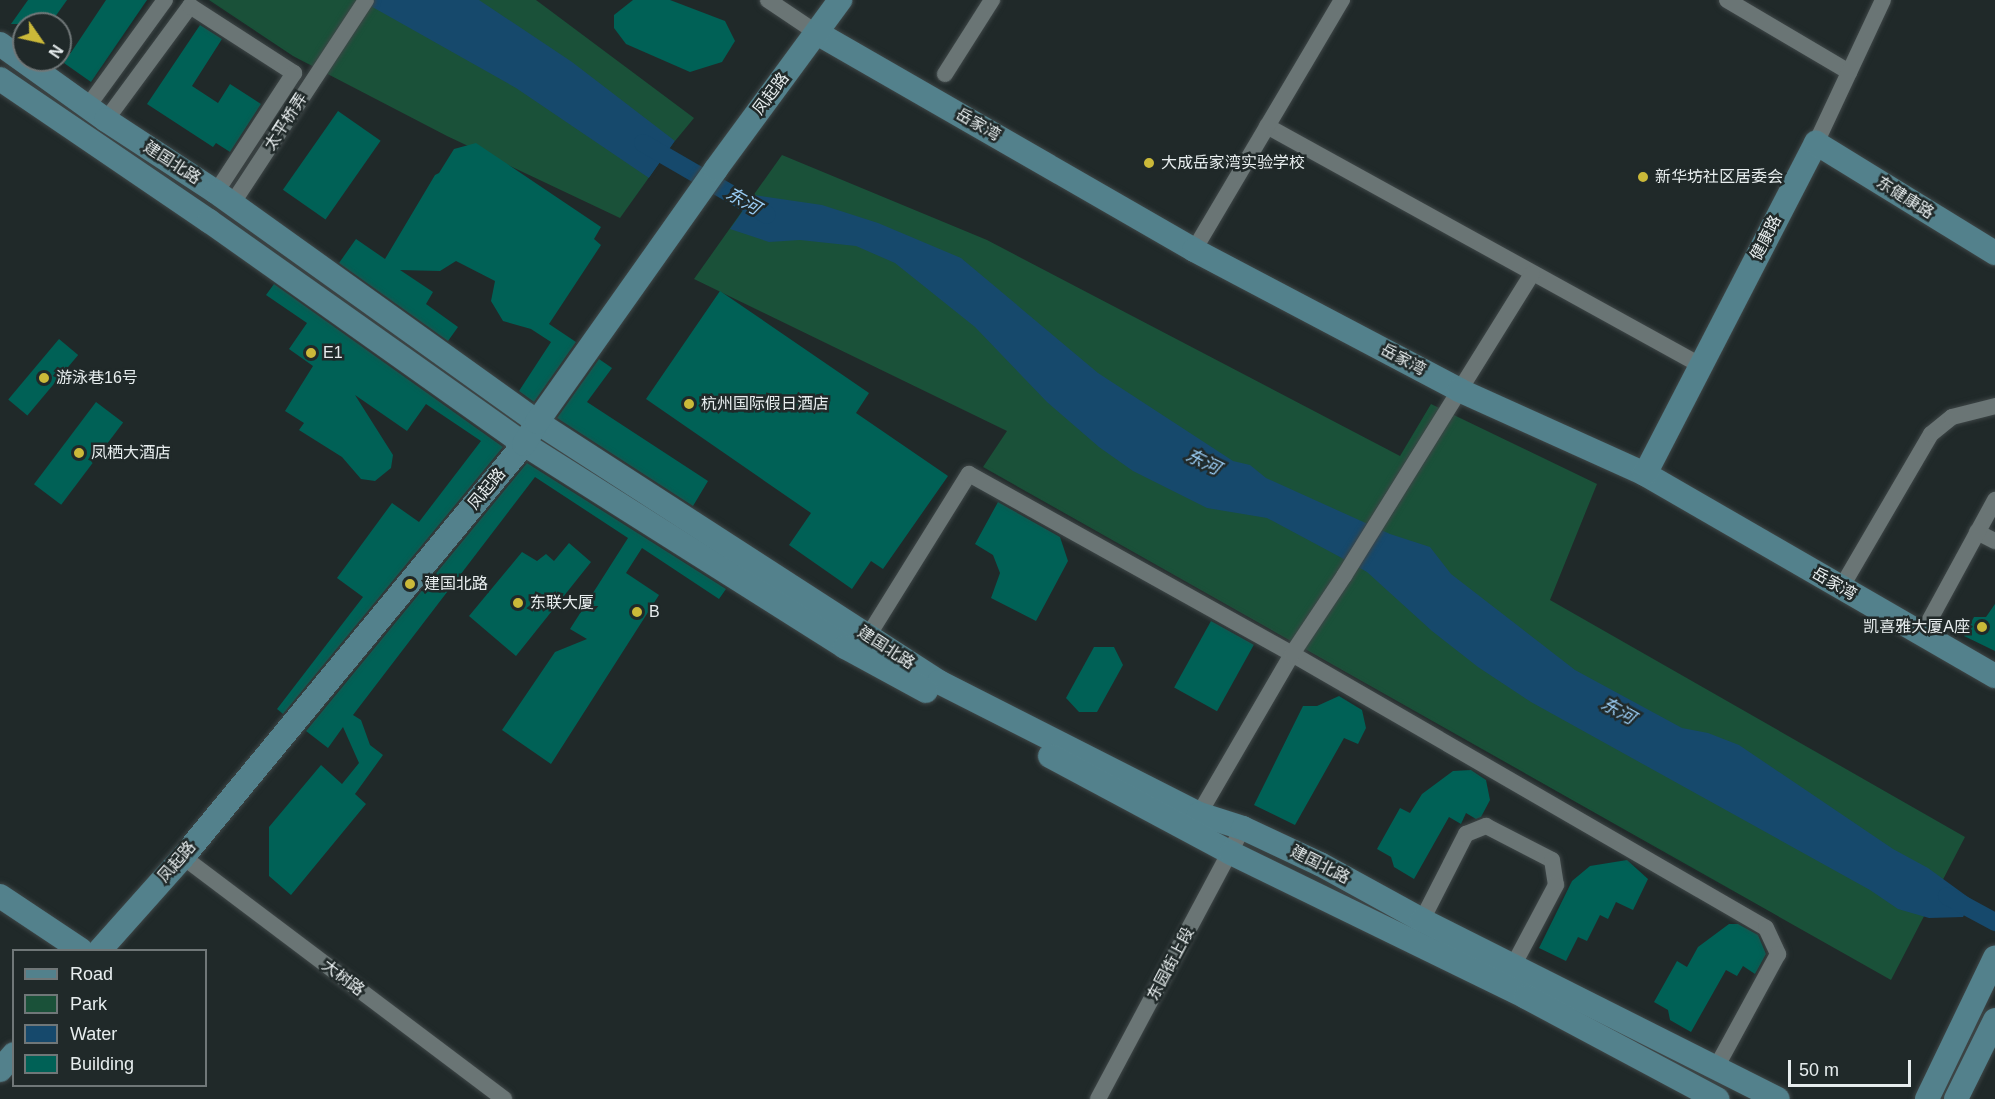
<!DOCTYPE html>
<html>
<head>
<meta charset="utf-8">
<style>
	body { margin:0 }
	#map { position:relative; width:1995px; height:1099px; overflow:hidden; background:#202929; font-family:Arial,"Noto Sans SC",sans-serif }
	div>[style] { position:absolute }
	.green>* { inset:0; background:#1a5139 }
	.water>* { inset:0; background:#16496c }
	.pier>* { inset:0; background:#202929 }
	.canal>* { height:18px; margin:-9px; padding:0 9px; transform-origin:9px; border-radius:9px; background:#16496c }
	.building>* { inset:0; background:#006156; transform-origin:0 0 }
	.roads { filter:drop-shadow(0 0 2px #3e4647) drop-shadow(0 0 2px #3e4647) }
	.street>* { height:16px; margin:-8px; padding:0 8px; transform-origin:8px; border-radius:8px; background:#6a7575 }
	.secondary>* { height:24px; margin:-12px; padding:0 12px; transform-origin:12px; border-radius:12px; background:#53818c }
	.dots>* { width:16px; height:16px; translate:-50% -50%; box-sizing:border-box; border:3px solid #202929; border-radius:50% }
	span { translate:-50% -50%; white-space:nowrap; text-align:center; line-height:1.15; -webkit-text-stroke:5px #202929; paint-order:stroke }
	.street-label { font-size:16px; color:#e7edee }
	.poi-label { font-size:16px; color:#e7edee }
	.left { translate:0 -50%; text-align:left }
	.right { translate:-100% -50%; text-align:right }
	.water-label { font-size:18px; color:#9bcef6; font-style:italic }
	.legend { position:absolute; left:12px; top:949px; width:195px; height:138px; box-sizing:border-box; background:#202929; border:2px solid #707778; margin:0; padding:8px 10px; list-style:none; font-size:18px; color:#e7edee }
	.legend li { display:flex; align-items:center; gap:12px; height:30px }
	.legend b { width:30px; border:2px solid #707778 }
	.north { position:absolute; left:12px; top:12px; width:60px; height:60px; box-sizing:border-box; background:#202929; border:2px solid #707778; border-radius:50%; rotate:124deg; font-size:16px; font-weight:700; line-height:24px; text-align:center; color:#e7edee }
	.north::after { content:''; display:block; margin:auto; width:21px; height:27px; background:#cbb939; clip-path:polygon(50% 0,100% 100%,50% 72%,0 100%) }
	.scale { position:absolute; left:1788px; top:1060px; width:123px; height:27px; box-sizing:border-box; border:3px solid #e7edee; border-top:0; padding-left:8px; font-size:18px; line-height:21px; white-space:nowrap; color:#e7edee; -webkit-text-stroke:4px #202929; paint-order:stroke }
</style>
</head>
<body>
<div id="map">
	<div class="green">
		<div style="clip-path:polygon(209px 0,536px 0,694px 118px,675px 141px,620px 218px,447px 136px,293px 56px)"></div>
		<div style="clip-path:polygon(782px 155px,987px 240px,1400px 456px,1431px 404px,1597px 484px,1550px 600px,1965px 837px,1891px 980px,983px 467px,1007px 431px,694px 279px)"></div>
	</div>
	<div class="water">
		<div style="clip-path:polygon(360px 0,479px 0,572px 62px,675px 141px,649px 178px,516px 88px)"></div>
		<div style="clip-path:polygon(754px 195px,822px 205px,878px 223px,961px 258px,1098px 373px,1233px 461px,1250px 465px,1266px 478px,1390px 534px,1430px 547px,1451px 574px,1575px 670px,1682px 728px,1708px 733px,1739px 745px,1893px 849px,1928px 868px,1972px 900px,1963px 917px,1929px 918px,1898px 909px,1870px 890px,1531px 702px,1478px 667px,1432px 631px,1367px 572px,1340px 557px,1267px 518px,1207px 508px,1133px 471px,1099px 447px,1047px 402px,975px 327px,895px 263px,856px 246px,800px 240px,769px 242px,730px 229px)"></div>
	</div>
	<div class="pier">
		<div style="clip-path:polygon(675px 141px,677px 142px,651px 180px,647px 181px)"></div>
	</div>
	<div class="canal">
		<div style="left:643px;top:143px;width:143px;rotate:30.1deg"></div>
		<div style="left:1947px;top:896px;width:55px;rotate:28.4deg"></div>
	</div>
	<div class="building">
		<div style="clip-path:polygon(28px 0,67px 0,50px 24px,11px 24px)"></div>
		<div style="clip-path:polygon(106px 0,147px 0,91px 82px,64px 63px)"></div>
		<div style="clip-path:polygon(633px 0,670px 0,725px 21px,735px 41px,722px 62px,690px 72px,626px 44px,614px 28px,614px 15px)"></div>
		<div style="clip-path:polygon(200px 25px,222px 39px,192px 86px,218px 103px,230px 84px,261px 104px,230px 152px,216px 143px,213px 147px,147px 104px)"></div>
		<div style="left:338px;top:111px;width:52px;height:96px;rotate:35deg"></div>
		<div style="clip-path:polygon(476px 143px,601px 227px,594px 239px,601px 245px,549px 324px,576px 342px,534px 402px,519px 391px,551px 342px,531px 329px,503px 321px,491px 301px,495px 281px,456px 261px,440px 271px,400px 270px,433px 292px,426px 304px,458px 327px,448px 341px,339px 263px,356px 239px,385px 259px,435px 175px,439px 173px,454px 149px)"></div>
		<div style="clip-path:polygon(274px 284px,503px 447px,283px 714px,277px 709px,363px 597px,337px 578px,392px 503px,419px 522px,481px 441px,426px 404px,407px 431px,355px 395px,393px 455px,391px 468px,375px 481px,361px 479px,342px 457px,299px 430px,304px 423px,285px 411px,313px 366px,289px 349px,307px 323px,266px 295px)"></div>
		<div style="clip-path:polygon(720px 291px,869px 393px,856px 413px,948px 476px,883px 569px,871px 561px,852px 589px,789px 545px,811px 513px,646px 399px)"></div>
		<div style="left:59px;top:339px;width:25px;height:79px;rotate:40deg"></div>
		<div style="clip-path:polygon(599px 359px,612px 368px,587px 402px,708px 481px,693px 506px,557px 418px)"></div>
		<div style="left:96px;top:402px;width:34px;height:103px;rotate:37deg"></div>
		<div style="clip-path:polygon(527px 463px,726px 589px,719px 599px,642px 548px,626px 573px,659px 595px,551px 764px,502px 730px,555px 652px,587px 639px,570px 629px,628px 538px,535px 477px,353px 715px,361px 720px,370px 745px,383px 755px,355px 794px,366px 804px,291px 895px,269px 876px,269px 827px,321px 765px,342px 784px,359px 763px,343px 727px,328px 748px,306px 731px)"></div>
		<div style="clip-path:polygon(998px 502px,1060px 537px,1068px 561px,1036px 621px,991px 598px,1000px 573px,993px 555px,975px 544px)"></div>
		<div style="clip-path:polygon(569px 543px,591px 562px,516px 656px,469px 616px,522px 552px,537px 561px,546px 554px,554px 561px)"></div>
		<div style="clip-path:polygon(1995px 604px,1995px 651px,1964px 636px,1974px 617px,1986px 617px)"></div>
		<div style="left:1211px;top:621px;width:49px;height:76px;rotate:29deg"></div>
		<div style="clip-path:polygon(1094px 647px,1114px 647px,1123px 665px,1097px 712px,1079px 712px,1066px 698px)"></div>
		<div style="clip-path:polygon(1339px 696px,1362px 710px,1366px 728px,1358px 744px,1344px 738px,1295px 825px,1254px 805px,1303px 706px,1317px 706px)"></div>
		<div style="clip-path:polygon(1471px 770px,1486px 780px,1490px 800px,1481px 817px,1476px 819px,1466px 813px,1461px 824px,1449px 817px,1414px 879px,1394px 867px,1391px 857px,1377px 849px,1400px 808px,1410px 813px,1422px 794px,1453px 771px)"></div>
		<div style="clip-path:polygon(1627px 860px,1648px 879px,1633px 910px,1616px 902px,1608px 919px,1600px 915px,1587px 941px,1578px 937px,1566px 961px,1539px 948px,1572px 881px,1590px 866px)"></div>
		<div style="clip-path:polygon(1729px 924px,1738px 924px,1758px 935px,1766px 954px,1755px 974px,1743px 966px,1737px 976px,1726px 970px,1691px 1032px,1670px 1020px,1668px 1010px,1654px 1002px,1677px 961px,1687px 967px,1698px 947px)"></div>
	</div>
	<div class="roads">
		<div class="street">
			<div style="left:768px;top:0;width:59px;rotate:34deg"></div>
			<div style="left:1727px;top:0;width:142px;rotate:30.5deg"></div>
			<div style="left:945px;top:74px;width:88px;rotate:-57.6deg"></div>
			<div style="left:88px;top:106px;width:131px;rotate:-54deg"></div>
			<div style="left:106px;top:120px;width:142px;rotate:-53.6deg"></div>
			<div style="left:190px;top:6px;width:124px;rotate:32.8deg"></div>
			<div style="left:294px;top:73px;width:142px;rotate:123.2deg"></div>
			<div style="left:1267px;top:126px;width:496px;rotate:28.9deg"></div>
			<div style="left:1816px;top:143px;width:158px;rotate:-64.9deg"></div>
			<div style="left:232px;top:204px;width:244px;rotate:-56.7deg"></div>
			<div style="left:1194px;top:250px;width:291px;rotate:-59.4deg"></div>
			<div style="left:1977px;top:532px;width:20px;rotate:27deg"></div>
			<div style="left:1841px;top:588px;width:178px;rotate:-59.7deg"></div>
			<div style="left:1931px;top:434px;width:27px;rotate:-39deg"></div>
			<div style="left:1952px;top:417px;width:44px;rotate:-14.3deg"></div>
			<div style="left:1922px;top:634px;width:153px;rotate:-61.4deg"></div>
			<div style="left:868px;top:636px;width:191px;rotate:-58.1deg"></div>
			<div style="left:969px;top:474px;width:370px;rotate:29.1deg"></div>
			<div style="left:1292px;top:654px;width:547px;rotate:30.03deg"></div>
			<div style="left:1766px;top:928px;width:29px;rotate:65deg"></div>
			<div style="left:1778px;top:954px;width:128px;rotate:118.6deg"></div>
			<div style="left:1199px;top:814px;width:185px;rotate:-59.8deg"></div>
			<div style="left:1292px;top:654px;width:94px;rotate:-56.3deg"></div>
			<div style="left:1344px;top:576px;width:356px;rotate:-58.1deg"></div>
			<div style="left:183px;top:857px;width:402px;rotate:37deg"></div>
			<div style="left:1422px;top:920px;width:97px;rotate:-62.9deg"></div>
			<div style="left:1466px;top:834px;width:22px;rotate:-22deg"></div>
			<div style="left:1486px;top:826px;width:74px;rotate:27.3deg"></div>
			<div style="left:1552px;top:860px;width:25px;rotate:81deg"></div>
			<div style="left:1556px;top:885px;width:89px;rotate:118deg"></div>
			<div style="left:1098px;top:1099px;width:307px;rotate:-61.9deg"></div>
		</div>
		<div class="secondary">
			<div style="left:817px;top:33px;width:435px;rotate:29.9deg"></div>
			<div style="left:1194px;top:250px;width:300px;rotate:27.8deg"></div>
			<div style="left:1459px;top:390px;width:204px;rotate:24.3deg"></div>
			<div style="left:1645px;top:474px;width:404px;rotate:30deg"></div>
			<div style="left:0;top:44px;width:130px;rotate:35.6deg"></div>
			<div style="left:106px;top:120px;width:131px;rotate:33.2deg"></div>
			<div style="left:216px;top:192px;width:395px;rotate:35.6deg"></div>
			<div style="left:537px;top:422px;width:479px;rotate:32.9deg"></div>
			<div style="left:939px;top:682px;width:292px;rotate:26.9deg"></div>
			<div style="left:1199px;top:814px;width:46px;rotate:17.7deg"></div>
			<div style="left:1243px;top:828px;width:85px;rotate:25.1deg"></div>
			<div style="left:1320px;top:864px;width:116px;rotate:28.8deg"></div>
			<div style="left:1422px;top:920px;width:398px;rotate:26.7deg"></div>
			<div style="left:0;top:79px;width:253px;rotate:34.2deg"></div>
			<div style="left:209px;top:221px;width:386px;rotate:35.3deg"></div>
			<div style="left:524px;top:444px;width:380px;rotate:32.3deg"></div>
			<div style="left:845px;top:647px;width:92px;rotate:28.5deg"></div>
			<div style="left:1645px;top:474px;width:373px;rotate:-62.7deg"></div>
			<div style="left:1816px;top:143px;width:210px;rotate:31.6deg"></div>
			<div style="left:1050px;top:756px;width:205px;rotate:28.2deg"></div>
			<div style="left:1231px;top:853px;width:328px;rotate:26deg"></div>
			<div style="left:1526px;top:997px;width:217px;rotate:28.1deg"></div>
			<div style="left:0;top:896px;width:97px;rotate:33.7deg"></div>
			<div style="left:100px;top:950px;width:125px;rotate:-48.3deg"></div>
			<div style="left:183px;top:857px;width:536px;rotate:-50.45deg"></div>
			<div style="left:524px;top:444px;width:26px;rotate:-59deg"></div>
			<div style="left:537px;top:422px;width:310px;rotate:-54.7deg"></div>
			<div style="left:716px;top:169px;width:210px;rotate:-53.7deg"></div>
			<div style="left:0;top:1070px;width:21px;rotate:-49deg"></div>
			<div style="left:1927px;top:1099px;width:157px;rotate:-64.3deg"></div>
			<div style="left:1956px;top:1099px;width:88px;rotate:-63.7deg"></div>
		</div>
	</div>
	<div class="dots">
		<div style="left:1149px;top:163px;background:#cbb939"></div>
		<div style="left:1643px;top:177px;background:#cbb939"></div>
		<div style="left:311px;top:353px;background:#cbb939"></div>
		<div style="left:44px;top:378px;background:#cbb939"></div>
		<div style="left:689px;top:404px;background:#cbb939"></div>
		<div style="left:79px;top:453px;background:#cbb939"></div>
		<div style="left:410px;top:584px;background:#cbb939"></div>
		<div style="left:518px;top:603px;background:#cbb939"></div>
		<div style="left:637px;top:612px;background:#cbb939"></div>
		<div style="left:1982px;top:627px;background:#cbb939"></div>
	</div>
	<div class="street-label">
		<span style="left:771px;top:94px;rotate:-53deg">凤起路</span>
		<span style="left:286px;top:122px;rotate:-57deg">太平桥弄</span>
		<span style="left:978px;top:125px;rotate:30deg">岳家湾</span>
		<span style="left:172px;top:163px;rotate:33deg">建国北路</span>
		<span style="left:1905px;top:198px;rotate:32deg">东健康路</span>
		<span style="left:1766px;top:238px;rotate:-63deg">健康路</span>
		<span style="left:1403px;top:360px;rotate:28deg">岳家湾</span>
		<span style="left:487px;top:489px;rotate:-50deg">凤起路</span>
		<span style="left:1834px;top:584px;rotate:30deg">岳家湾</span>
		<span style="left:886px;top:648px;rotate:33deg">建国北路</span>
		<span style="left:177px;top:862px;rotate:-49deg">凤起路</span>
		<span style="left:1320px;top:865px;rotate:27deg">建国北路</span>
		<span style="left:1171px;top:964px;rotate:-62deg">东园街上段</span>
		<span style="left:343px;top:978px;rotate:37deg">大树路</span>
	</div>
	<div class="poi-label">
		<span class="left" style="left:1161px;top:163px">大成岳家湾实验学校</span>
		<span class="left" style="left:1655px;top:177px">新华坊社区居委会</span>
		<span class="left" style="left:323px;top:353px">E1</span>
		<span class="left" style="left:56px;top:378px">游泳巷16号</span>
		<span class="left" style="left:701px;top:404px">杭州国际假日酒店</span>
		<span class="left" style="left:91px;top:453px">凤栖大酒店</span>
		<span class="left" style="left:424px;top:584px">建国北路</span>
		<span class="left" style="left:530px;top:603px">东联大厦</span>
		<span class="left" style="left:649px;top:612px">B</span>
		<span class="right" style="left:1970px;top:627px">凯喜雅大厦A座</span>
	</div>
	<div class="water-label">
		<span style="left:743px;top:201px;rotate:30deg">东河</span>
		<span style="left:1203px;top:462px;rotate:26deg">东河</span>
		<span style="left:1618px;top:711px;rotate:29deg">东河</span>
	</div>
	<ul class="legend">
	<li><b style="height:8px;background:#53818c"></b>Road</li>
	<li><b style="height:16px;background:#1a5139"></b>Park</li>
	<li><b style="height:16px;background:#16496c"></b>Water</li>
	<li><b style="height:16px;background:#006156"></b>Building</li>
	</ul>
	<div class="north">N</div>
	<div class="scale">50 m</div>
</div>
</body>
</html>
